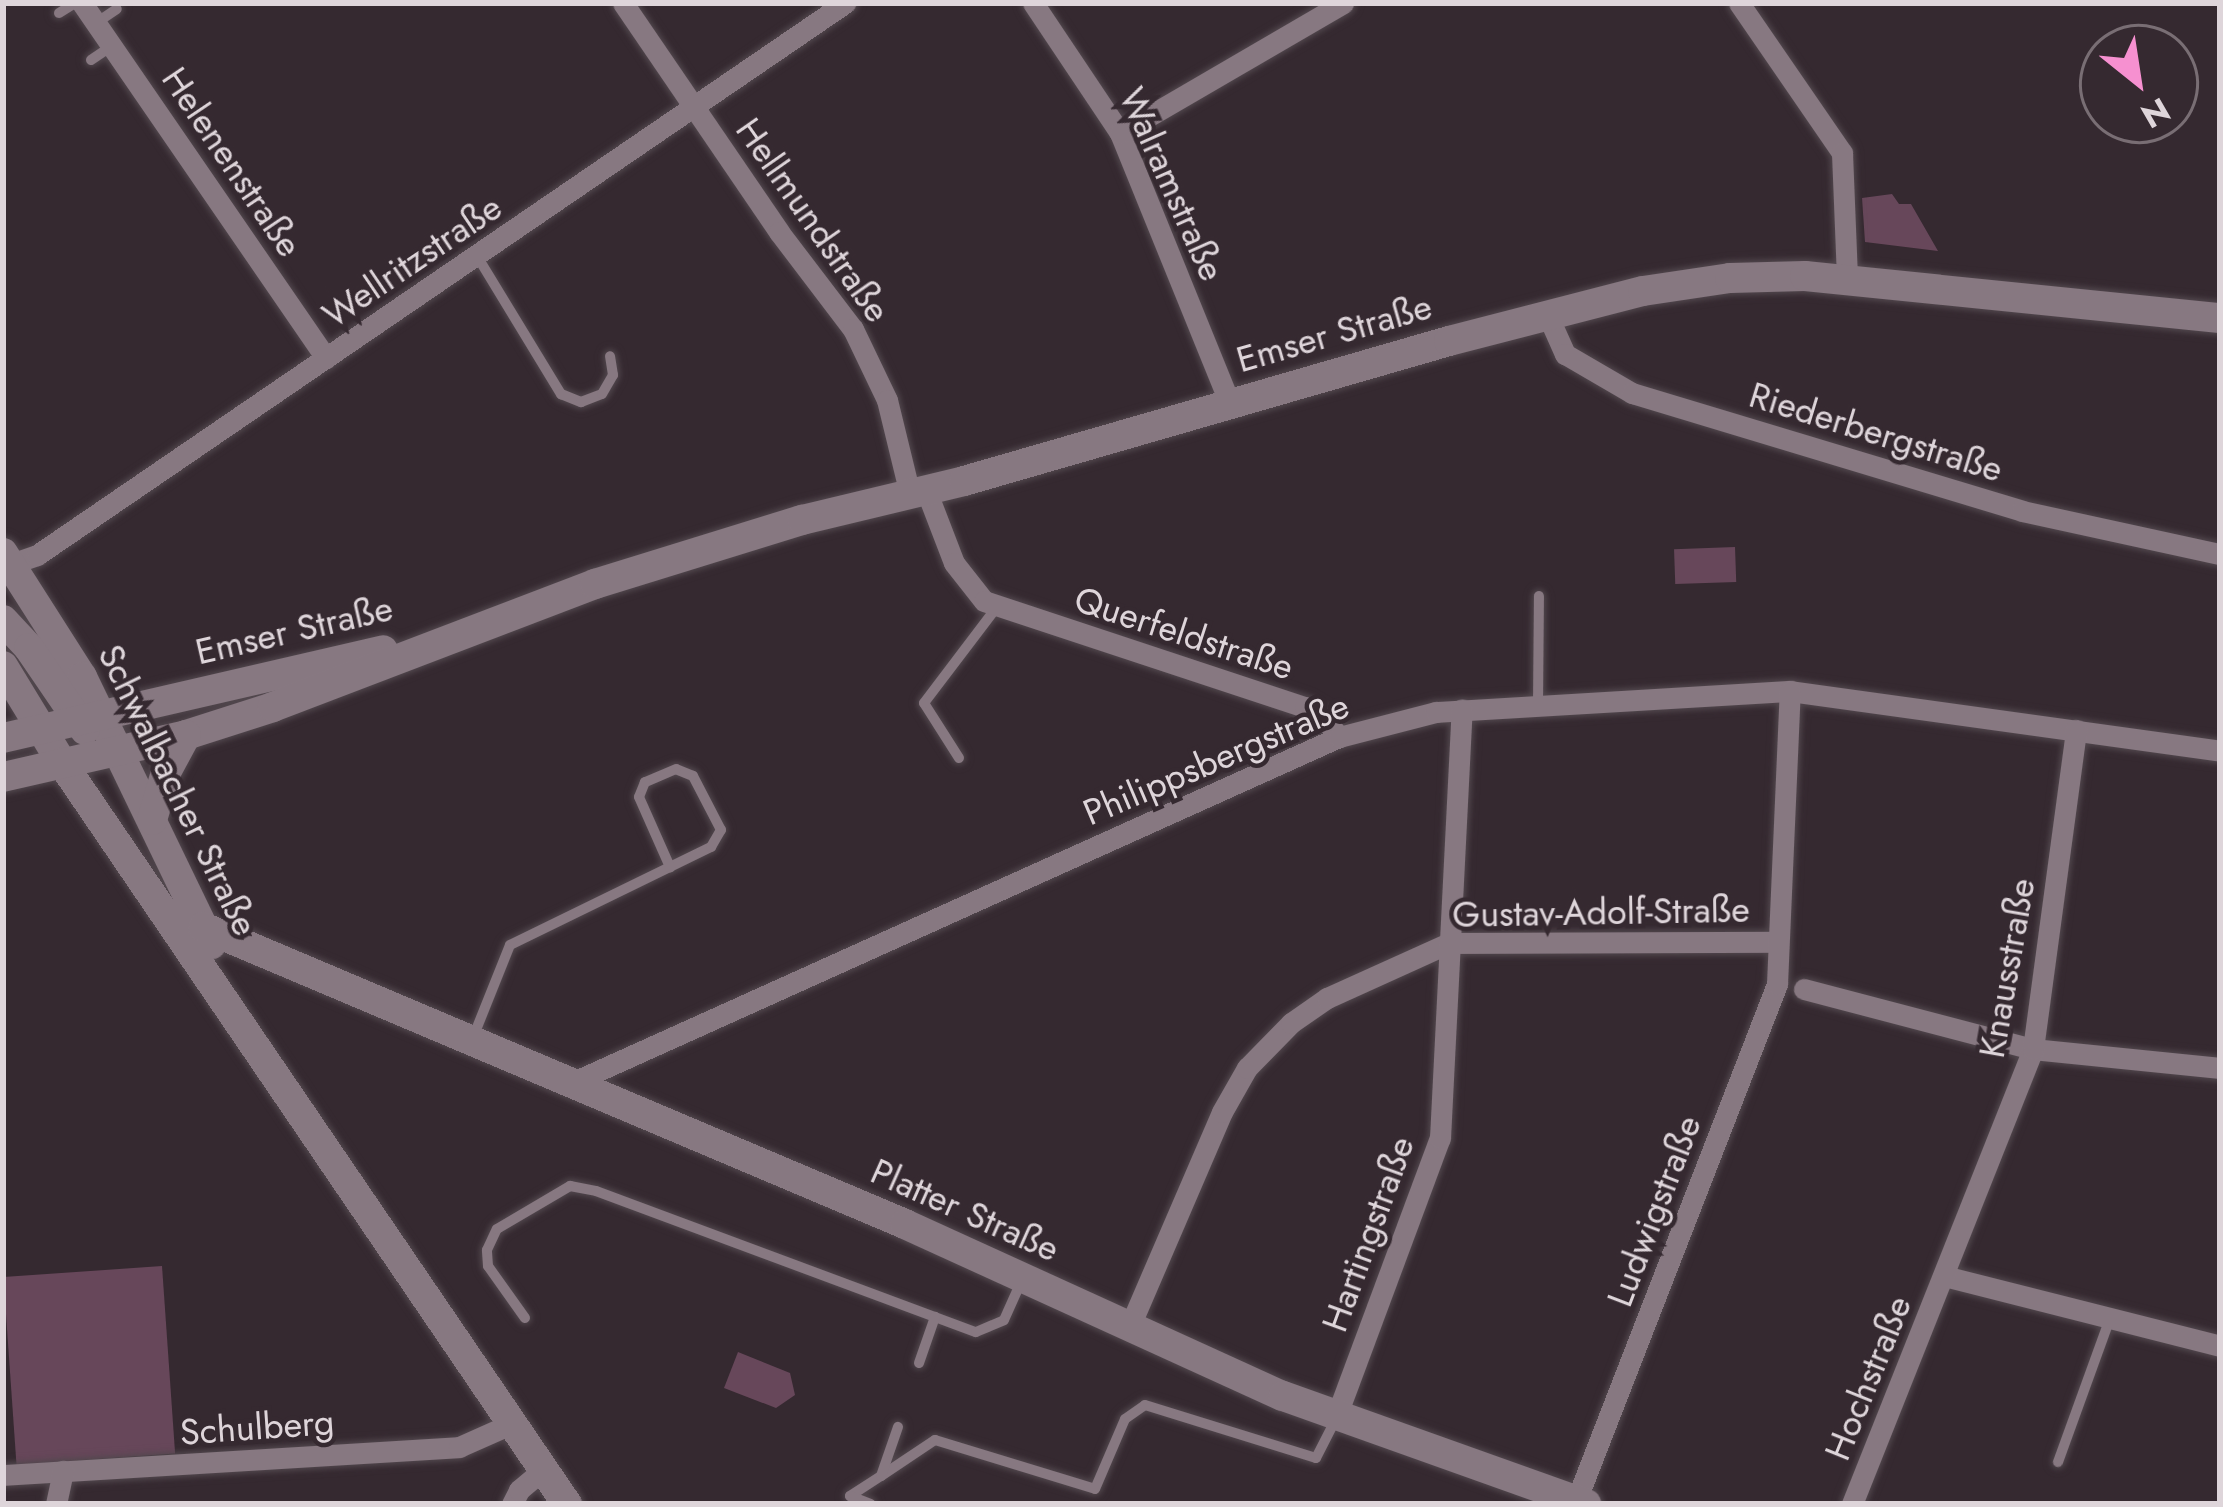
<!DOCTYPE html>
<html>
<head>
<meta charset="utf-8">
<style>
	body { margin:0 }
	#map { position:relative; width:2223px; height:1507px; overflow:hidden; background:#352930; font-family:Jost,sans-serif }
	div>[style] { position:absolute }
	.green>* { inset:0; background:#67475a; transform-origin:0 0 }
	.roads { filter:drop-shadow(0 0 3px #52484e) drop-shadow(0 0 3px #52484e) }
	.lane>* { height:10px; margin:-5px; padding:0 5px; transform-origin:5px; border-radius:5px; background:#877881 }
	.street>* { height:21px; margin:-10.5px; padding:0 10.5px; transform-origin:10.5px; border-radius:10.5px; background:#877881 }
	.secondary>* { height:30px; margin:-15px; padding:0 15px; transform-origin:15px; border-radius:15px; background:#877881 }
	span { translate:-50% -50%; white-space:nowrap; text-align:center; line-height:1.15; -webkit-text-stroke:9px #352930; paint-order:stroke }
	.street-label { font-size:36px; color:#ded5da }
	.frame { position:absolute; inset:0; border:6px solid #ded5da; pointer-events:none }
	.north { position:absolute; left:2079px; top:24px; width:120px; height:120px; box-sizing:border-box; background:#352930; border:3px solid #796e74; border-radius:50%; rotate:150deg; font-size:33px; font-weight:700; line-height:48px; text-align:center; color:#ded5da }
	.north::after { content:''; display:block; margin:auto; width:42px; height:54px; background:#f690d0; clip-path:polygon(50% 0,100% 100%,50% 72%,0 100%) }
</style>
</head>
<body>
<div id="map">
	<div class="green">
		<div style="clip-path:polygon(1892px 194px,1899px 204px,1911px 204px,1938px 251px,1865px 242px,1862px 198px)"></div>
		<div style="left:1735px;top:547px;width:35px;height:61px;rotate:88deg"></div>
		<div style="left:162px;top:1266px;width:188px;height:159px;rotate:86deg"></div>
		<div style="clip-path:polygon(738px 1352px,790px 1373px,795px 1395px,776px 1408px,724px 1388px)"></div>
	</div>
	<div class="roads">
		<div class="lane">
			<div style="left:59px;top:13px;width:19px;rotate:-32deg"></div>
			<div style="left:96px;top:23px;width:25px;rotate:-34deg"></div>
			<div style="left:91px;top:60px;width:25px;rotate:-34deg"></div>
			<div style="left:477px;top:256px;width:162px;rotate:58.7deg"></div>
			<div style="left:561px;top:394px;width:22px;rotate:22deg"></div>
			<div style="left:581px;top:402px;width:22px;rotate:-21deg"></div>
			<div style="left:602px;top:394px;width:22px;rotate:-60deg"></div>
			<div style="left:613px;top:375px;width:19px;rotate:-99deg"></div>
			<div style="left:1538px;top:705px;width:109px;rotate:-89.5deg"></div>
			<div style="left:959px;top:758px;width:65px;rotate:-122.5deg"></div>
			<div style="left:924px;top:703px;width:121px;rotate:-52.8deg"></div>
			<div style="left:472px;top:1040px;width:102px;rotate:-68.2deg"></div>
			<div style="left:510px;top:945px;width:224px;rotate:-26deg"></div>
			<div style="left:711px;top:847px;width:20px;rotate:-60deg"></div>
			<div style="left:721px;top:830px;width:61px;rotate:-117.4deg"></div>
			<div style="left:693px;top:776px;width:18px;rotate:-158deg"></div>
			<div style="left:676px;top:769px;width:34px;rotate:157deg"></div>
			<div style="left:645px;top:782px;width:16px;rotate:112deg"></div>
			<div style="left:639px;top:797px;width:77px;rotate:66.1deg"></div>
			<div style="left:525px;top:1318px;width:64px;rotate:-125.4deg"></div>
			<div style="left:488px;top:1266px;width:16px;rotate:-94deg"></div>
			<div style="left:487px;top:1250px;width:23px;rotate:-65deg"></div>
			<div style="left:497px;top:1229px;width:85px;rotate:-30.5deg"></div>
			<div style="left:570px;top:1186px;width:26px;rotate:11deg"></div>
			<div style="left:596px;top:1191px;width:405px;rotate:20.4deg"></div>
			<div style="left:976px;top:1332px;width:30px;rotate:-23deg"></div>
			<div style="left:1004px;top:1320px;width:42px;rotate:-65.9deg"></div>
			<div style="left:919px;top:1363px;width:49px;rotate:-70.8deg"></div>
			<div style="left:2058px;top:1462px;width:153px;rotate:-70.1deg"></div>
			<div style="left:881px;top:1476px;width:65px;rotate:-33.7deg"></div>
			<div style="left:935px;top:1440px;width:167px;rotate:17deg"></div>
			<div style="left:1095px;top:1489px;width:76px;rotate:-66.8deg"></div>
			<div style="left:1125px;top:1419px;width:24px;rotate:-35deg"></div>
			<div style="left:1145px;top:1405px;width:179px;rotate:17.2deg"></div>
			<div style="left:1316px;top:1458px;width:44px;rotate:-62.9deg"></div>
			<div style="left:850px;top:1496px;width:37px;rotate:-33deg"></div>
			<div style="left:881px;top:1476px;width:52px;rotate:-70.9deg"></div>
			<div style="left:850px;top:1496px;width:22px;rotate:21deg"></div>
		</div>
		<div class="street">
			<div style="left:82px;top:3px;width:431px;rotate:55.5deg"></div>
			<div style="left:623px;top:3px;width:277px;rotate:55.7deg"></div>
			<div style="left:779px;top:232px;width:122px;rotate:52.7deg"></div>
			<div style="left:853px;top:329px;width:79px;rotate:64.4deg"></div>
			<div style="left:887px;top:400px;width:97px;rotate:76.3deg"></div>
			<div style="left:1033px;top:3px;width:156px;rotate:56.2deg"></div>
			<div style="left:1120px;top:133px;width:292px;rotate:67.9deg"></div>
			<div style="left:1739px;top:3px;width:182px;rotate:55.5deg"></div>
			<div style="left:1842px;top:153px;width:126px;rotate:87.7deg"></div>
			<div style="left:1120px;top:133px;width:258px;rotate:-30.2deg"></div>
			<div style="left:1548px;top:316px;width:42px;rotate:65.9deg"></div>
			<div style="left:1565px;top:354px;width:78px;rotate:30.2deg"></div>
			<div style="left:1632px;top:393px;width:407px;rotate:16.8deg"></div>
			<div style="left:2022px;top:511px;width:203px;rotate:12.3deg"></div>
			<div style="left:926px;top:490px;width:78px;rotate:69deg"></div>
			<div style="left:954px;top:563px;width:48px;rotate:51.7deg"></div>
			<div style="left:984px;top:601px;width:338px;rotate:18.3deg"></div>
			<div style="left:1305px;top:707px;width:23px;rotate:31deg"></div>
			<div style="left:1325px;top:719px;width:23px;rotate:52deg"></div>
			<div style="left:11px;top:564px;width:28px;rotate:-19deg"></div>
			<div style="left:37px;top:555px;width:979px;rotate:-34.34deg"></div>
			<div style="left:1804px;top:989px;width:237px;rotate:14.7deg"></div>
			<div style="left:2033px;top:1049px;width:188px;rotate:5.8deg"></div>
			<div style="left:569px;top:1084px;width:845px;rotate:-24.26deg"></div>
			<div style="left:1339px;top:737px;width:100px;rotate:-14.5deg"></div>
			<div style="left:1436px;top:712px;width:355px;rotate:-3.4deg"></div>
			<div style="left:1790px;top:691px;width:434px;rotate:7.9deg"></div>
			<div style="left:1944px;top:1276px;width:285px;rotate:14.2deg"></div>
			<div style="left:1129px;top:1328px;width:235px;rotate:-66.7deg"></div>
			<div style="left:1222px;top:1112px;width:51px;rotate:-60.4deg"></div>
			<div style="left:1247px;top:1068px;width:63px;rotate:-45.6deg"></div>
			<div style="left:1291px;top:1023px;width:44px;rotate:-34.8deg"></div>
			<div style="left:1327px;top:998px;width:134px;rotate:-24.3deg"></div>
			<div style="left:1449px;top:943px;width:327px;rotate:-0.2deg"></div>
			<div style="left:1336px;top:1417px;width:298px;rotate:-69.6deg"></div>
			<div style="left:1440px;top:1138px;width:429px;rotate:-87.1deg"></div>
			<div style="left:3px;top:1475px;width:457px;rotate:-3.5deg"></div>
			<div style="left:459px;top:1447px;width:57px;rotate:-23.9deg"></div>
			<div style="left:1576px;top:1501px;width:555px;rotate:-68.75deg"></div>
			<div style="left:1777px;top:984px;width:293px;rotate:-87.5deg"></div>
			<div style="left:56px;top:1504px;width:34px;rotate:-78deg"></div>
			<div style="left:512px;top:1504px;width:16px;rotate:-63deg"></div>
			<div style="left:519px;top:1490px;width:31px;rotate:-40deg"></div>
			<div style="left:1852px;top:1504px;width:490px;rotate:-68.3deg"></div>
			<div style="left:2033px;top:1049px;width:322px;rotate:-82.3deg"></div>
		</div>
		<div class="secondary">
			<div style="left:3px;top:553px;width:147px;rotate:57.5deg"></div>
			<div style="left:82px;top:677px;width:297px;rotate:64.2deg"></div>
			<div style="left:3px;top:620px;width:38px;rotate:47deg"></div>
			<div style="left:29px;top:648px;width:99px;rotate:55.7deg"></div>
			<div style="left:3px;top:666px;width:114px;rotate:58.7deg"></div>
			<div style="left:62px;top:763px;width:897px;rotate:55.73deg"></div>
			<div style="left:3px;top:738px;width:390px;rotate:-13deg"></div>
			<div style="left:3px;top:777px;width:188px;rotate:-12.9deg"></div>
			<div style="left:186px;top:735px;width:91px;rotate:-17.8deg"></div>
			<div style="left:273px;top:707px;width:345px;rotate:-20.9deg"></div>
			<div style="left:595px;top:584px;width:217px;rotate:-17.2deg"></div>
			<div style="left:802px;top:520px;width:167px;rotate:-13.5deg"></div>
			<div style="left:964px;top:481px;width:505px;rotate:-16.1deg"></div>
			<div style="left:1449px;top:341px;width:200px;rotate:-14.5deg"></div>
			<div style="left:1643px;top:291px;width:88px;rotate:-8.5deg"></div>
			<div style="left:1730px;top:278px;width:75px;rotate:-1.5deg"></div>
			<div style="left:1805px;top:276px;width:417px;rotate:5.8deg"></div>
			<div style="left:152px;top:820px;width:50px;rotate:-73.7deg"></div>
			<div style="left:166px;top:772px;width:42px;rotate:-61.6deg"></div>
			<div style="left:203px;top:927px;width:762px;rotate:22.93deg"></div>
			<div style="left:905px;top:1224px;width:415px;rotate:24.5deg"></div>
			<div style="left:1283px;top:1396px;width:322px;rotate:19.6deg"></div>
		</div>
	</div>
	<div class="street-label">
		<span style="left:232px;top:162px;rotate:56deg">Helenenstraße</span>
		<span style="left:1172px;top:184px;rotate:66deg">Walramstraße</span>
		<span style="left:813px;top:220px;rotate:55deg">Hellmundstraße</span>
		<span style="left:412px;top:261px;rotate:-34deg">Wellritzstraße</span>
		<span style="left:1334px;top:333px;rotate:-16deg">Emser Straße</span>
		<span style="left:1876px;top:432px;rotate:17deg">Riederbergstraße</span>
		<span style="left:294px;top:630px;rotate:-13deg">Emser Straße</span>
		<span style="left:1184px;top:633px;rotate:18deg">Querfeldstraße</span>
		<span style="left:1216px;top:759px;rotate:-23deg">Philippsbergstraße</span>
		<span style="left:178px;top:790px;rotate:64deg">Schwalbacher Straße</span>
		<span style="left:1601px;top:912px;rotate:-1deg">Gustav-Adolf-Straße</span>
		<span style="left:2007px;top:968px;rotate:-80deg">Knausstraße</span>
		<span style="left:965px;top:1210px;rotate:24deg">Platter Straße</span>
		<span style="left:1654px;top:1211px;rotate:-69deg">Ludwigstraße</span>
		<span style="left:1368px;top:1234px;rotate:-70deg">Hartingstraße</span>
		<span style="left:1868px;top:1378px;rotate:-68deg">Hochstraße</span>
		<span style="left:257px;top:1427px;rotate:-4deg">Schulberg</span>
	</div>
	<div class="frame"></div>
	<div class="north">N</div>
</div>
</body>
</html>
